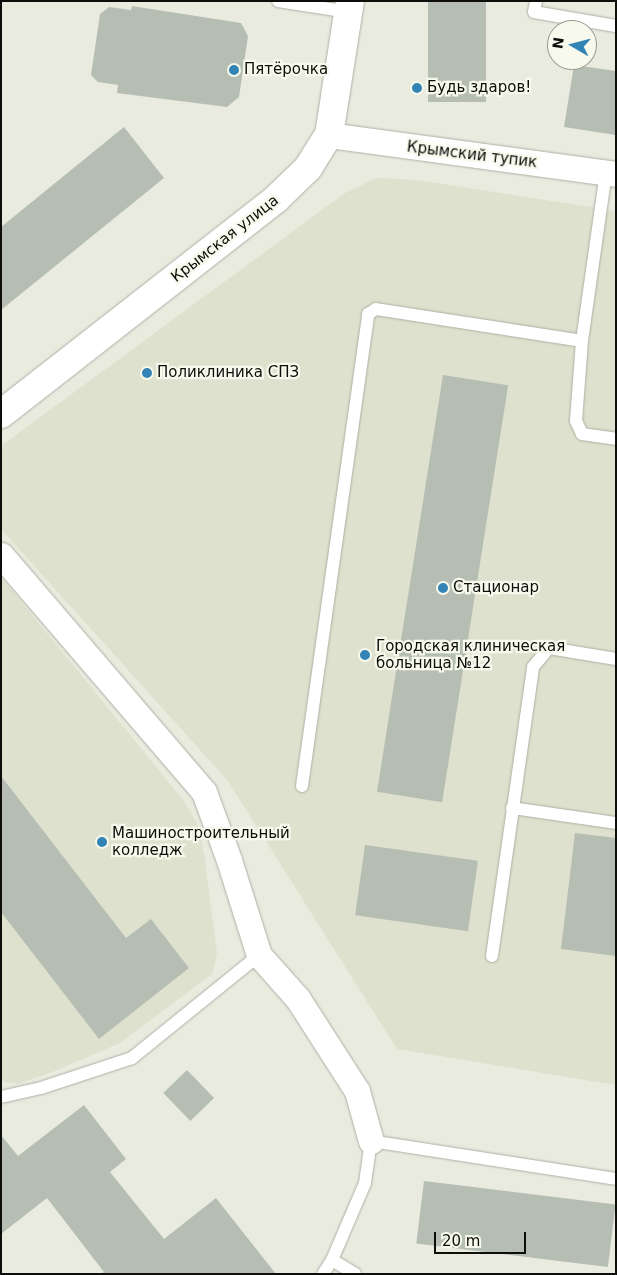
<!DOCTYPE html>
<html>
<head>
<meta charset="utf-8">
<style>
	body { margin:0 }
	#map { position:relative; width:617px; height:1275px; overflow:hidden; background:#e9ebdf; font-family:"DejaVu Sans",sans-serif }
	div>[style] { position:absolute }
	.built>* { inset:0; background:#dee1cd }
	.building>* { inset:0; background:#b6beb4; transform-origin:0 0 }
	.roads { filter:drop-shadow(0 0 1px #aeb0a5) drop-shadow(0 0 1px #aeb0a5) }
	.service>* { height:12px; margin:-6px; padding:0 6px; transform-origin:6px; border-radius:6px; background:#fff }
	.minor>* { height:25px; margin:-12.5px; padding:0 12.5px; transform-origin:12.5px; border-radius:12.5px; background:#fff }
	.secondary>* { height:28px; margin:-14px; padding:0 14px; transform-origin:14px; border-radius:14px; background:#fff }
	.dots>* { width:14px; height:14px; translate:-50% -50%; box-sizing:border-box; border:2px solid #f7f9ec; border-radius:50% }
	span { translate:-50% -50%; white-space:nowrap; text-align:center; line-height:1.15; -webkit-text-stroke:4.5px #f7f9ec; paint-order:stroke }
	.poi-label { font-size:15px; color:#0d0e0a }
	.left { translate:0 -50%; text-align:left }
	.street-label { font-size:15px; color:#0d0e0a }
	.frame { position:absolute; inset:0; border:2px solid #0d0e0a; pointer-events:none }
	.north { position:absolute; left:547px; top:20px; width:50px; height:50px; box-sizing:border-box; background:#f7f9ec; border:1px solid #999b92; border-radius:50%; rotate:278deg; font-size:14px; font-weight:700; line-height:20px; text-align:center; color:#0d0e0a }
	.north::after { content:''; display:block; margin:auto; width:18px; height:22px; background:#3384b5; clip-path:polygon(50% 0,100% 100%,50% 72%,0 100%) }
	.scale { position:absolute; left:434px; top:1232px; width:92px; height:22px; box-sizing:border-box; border:2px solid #0d0e0a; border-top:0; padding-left:6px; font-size:15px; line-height:18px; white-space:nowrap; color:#0d0e0a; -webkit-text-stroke:4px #f7f9ec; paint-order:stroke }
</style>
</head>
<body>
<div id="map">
	<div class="built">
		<div style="clip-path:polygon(377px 178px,417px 180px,616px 211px,616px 1085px,397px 1049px,228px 781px,1px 529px,1px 446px,345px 193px)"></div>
		<div style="clip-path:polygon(1px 577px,184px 801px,198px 825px,205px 860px,217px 954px,212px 974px,120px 1043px,50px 1073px,17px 1084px,1px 1081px)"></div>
	</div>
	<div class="building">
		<div style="left:428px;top:1px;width:58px;height:101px"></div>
		<div style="clip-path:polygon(132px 6px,241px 23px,248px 36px,239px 97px,227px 107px,117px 93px,118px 85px,98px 82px,91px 75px,100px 14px,109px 7px,131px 10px)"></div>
		<div style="clip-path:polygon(574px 65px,616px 71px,616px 135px,564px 127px)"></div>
		<div style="clip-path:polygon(124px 127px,164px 178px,1px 310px,1px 227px)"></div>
		<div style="left:443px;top:375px;width:66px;height:422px;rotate:9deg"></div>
		<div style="clip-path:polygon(1px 776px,126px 938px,151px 919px,189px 968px,99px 1039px,1px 912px)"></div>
		<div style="clip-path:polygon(575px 833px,616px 838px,616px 956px,561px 949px)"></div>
		<div style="left:365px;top:845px;width:114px;height:71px;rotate:8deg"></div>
		<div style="left:187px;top:1070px;width:39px;height:33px;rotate:46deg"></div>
		<div style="clip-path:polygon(84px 1105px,126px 1159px,110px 1172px,164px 1239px,216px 1198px,276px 1274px,101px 1274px,104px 1272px,47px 1198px,1px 1234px,1px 1135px,18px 1156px)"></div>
		<div style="left:424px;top:1181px;width:193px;height:63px;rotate:7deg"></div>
	</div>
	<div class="roads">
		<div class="service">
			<div style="left:278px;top:1px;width:72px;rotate:8.8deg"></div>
			<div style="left:536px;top:1px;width:11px;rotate:100deg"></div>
			<div style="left:534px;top:12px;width:83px;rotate:9.7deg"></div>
			<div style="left:606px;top:172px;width:171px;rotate:98.1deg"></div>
			<div style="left:582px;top:341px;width:80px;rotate:94.3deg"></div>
			<div style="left:576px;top:421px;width:14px;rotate:65deg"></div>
			<div style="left:582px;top:434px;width:34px;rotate:8deg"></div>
			<div style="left:302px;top:786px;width:477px;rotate:-82deg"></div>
			<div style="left:368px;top:314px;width:9px;rotate:-32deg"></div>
			<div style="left:376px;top:309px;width:208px;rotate:8.8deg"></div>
			<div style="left:512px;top:808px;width:105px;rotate:8.2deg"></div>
			<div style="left:492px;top:956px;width:292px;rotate:-81.9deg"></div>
			<div style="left:533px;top:667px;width:25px;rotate:-50deg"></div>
			<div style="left:549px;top:648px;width:68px;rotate:9.3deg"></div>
			<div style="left:1px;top:1097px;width:41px;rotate:-12.7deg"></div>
			<div style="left:41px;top:1088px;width:96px;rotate:-18.2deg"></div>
			<div style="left:132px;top:1058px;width:164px;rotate:-39deg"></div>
			<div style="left:332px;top:1260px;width:27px;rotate:31deg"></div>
			<div style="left:323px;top:1274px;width:17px;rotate:-57deg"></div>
			<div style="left:332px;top:1260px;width:84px;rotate:-66.8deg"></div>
			<div style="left:365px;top:1183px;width:42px;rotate:-81.9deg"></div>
			<div style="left:371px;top:1141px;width:248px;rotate:8.8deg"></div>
		</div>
		<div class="minor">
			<div style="left:329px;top:135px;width:290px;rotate:7.7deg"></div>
			<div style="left:1px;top:555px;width:312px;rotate:49.4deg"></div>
			<div style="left:204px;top:792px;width:72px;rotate:69.8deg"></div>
			<div style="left:229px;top:860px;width:100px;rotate:72.5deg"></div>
			<div style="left:259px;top:955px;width:59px;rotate:48.4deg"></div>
			<div style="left:298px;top:999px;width:109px;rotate:57.3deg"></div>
			<div style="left:357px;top:1091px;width:52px;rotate:74.4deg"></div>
		</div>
		<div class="secondary">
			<div style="left:1px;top:414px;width:349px;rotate:-38deg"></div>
			<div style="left:276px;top:199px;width:45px;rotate:-44.1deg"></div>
			<div style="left:308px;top:168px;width:39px;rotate:-58deg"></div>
			<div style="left:329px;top:135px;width:136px;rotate:-81.1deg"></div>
		</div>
	</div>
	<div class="dots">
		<div style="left:234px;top:70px;background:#3384b5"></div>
		<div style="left:417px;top:88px;background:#3384b5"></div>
		<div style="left:147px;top:373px;background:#3384b5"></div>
		<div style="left:443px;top:588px;background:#3384b5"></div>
		<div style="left:365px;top:655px;background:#3384b5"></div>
		<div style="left:102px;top:842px;background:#3384b5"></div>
	</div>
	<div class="poi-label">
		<span class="left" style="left:244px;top:70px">Пятёрочка</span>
		<span class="left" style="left:427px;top:88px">Будь здаров!</span>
		<span class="left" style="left:157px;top:373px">Поликлиника СПЗ</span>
		<span class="left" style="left:453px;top:588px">Стационар</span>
		<span class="left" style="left:376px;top:655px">Городская клиническая<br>больница №12</span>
		<span class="left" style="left:112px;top:842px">Машиностроительный<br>колледж</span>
	</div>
	<div class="street-label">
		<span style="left:472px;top:155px;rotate:7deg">Крымский тупик</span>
		<span style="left:225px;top:239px;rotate:-38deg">Крымская улица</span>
	</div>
	<div class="frame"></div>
	<div class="north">N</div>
	<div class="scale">20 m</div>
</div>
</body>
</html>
